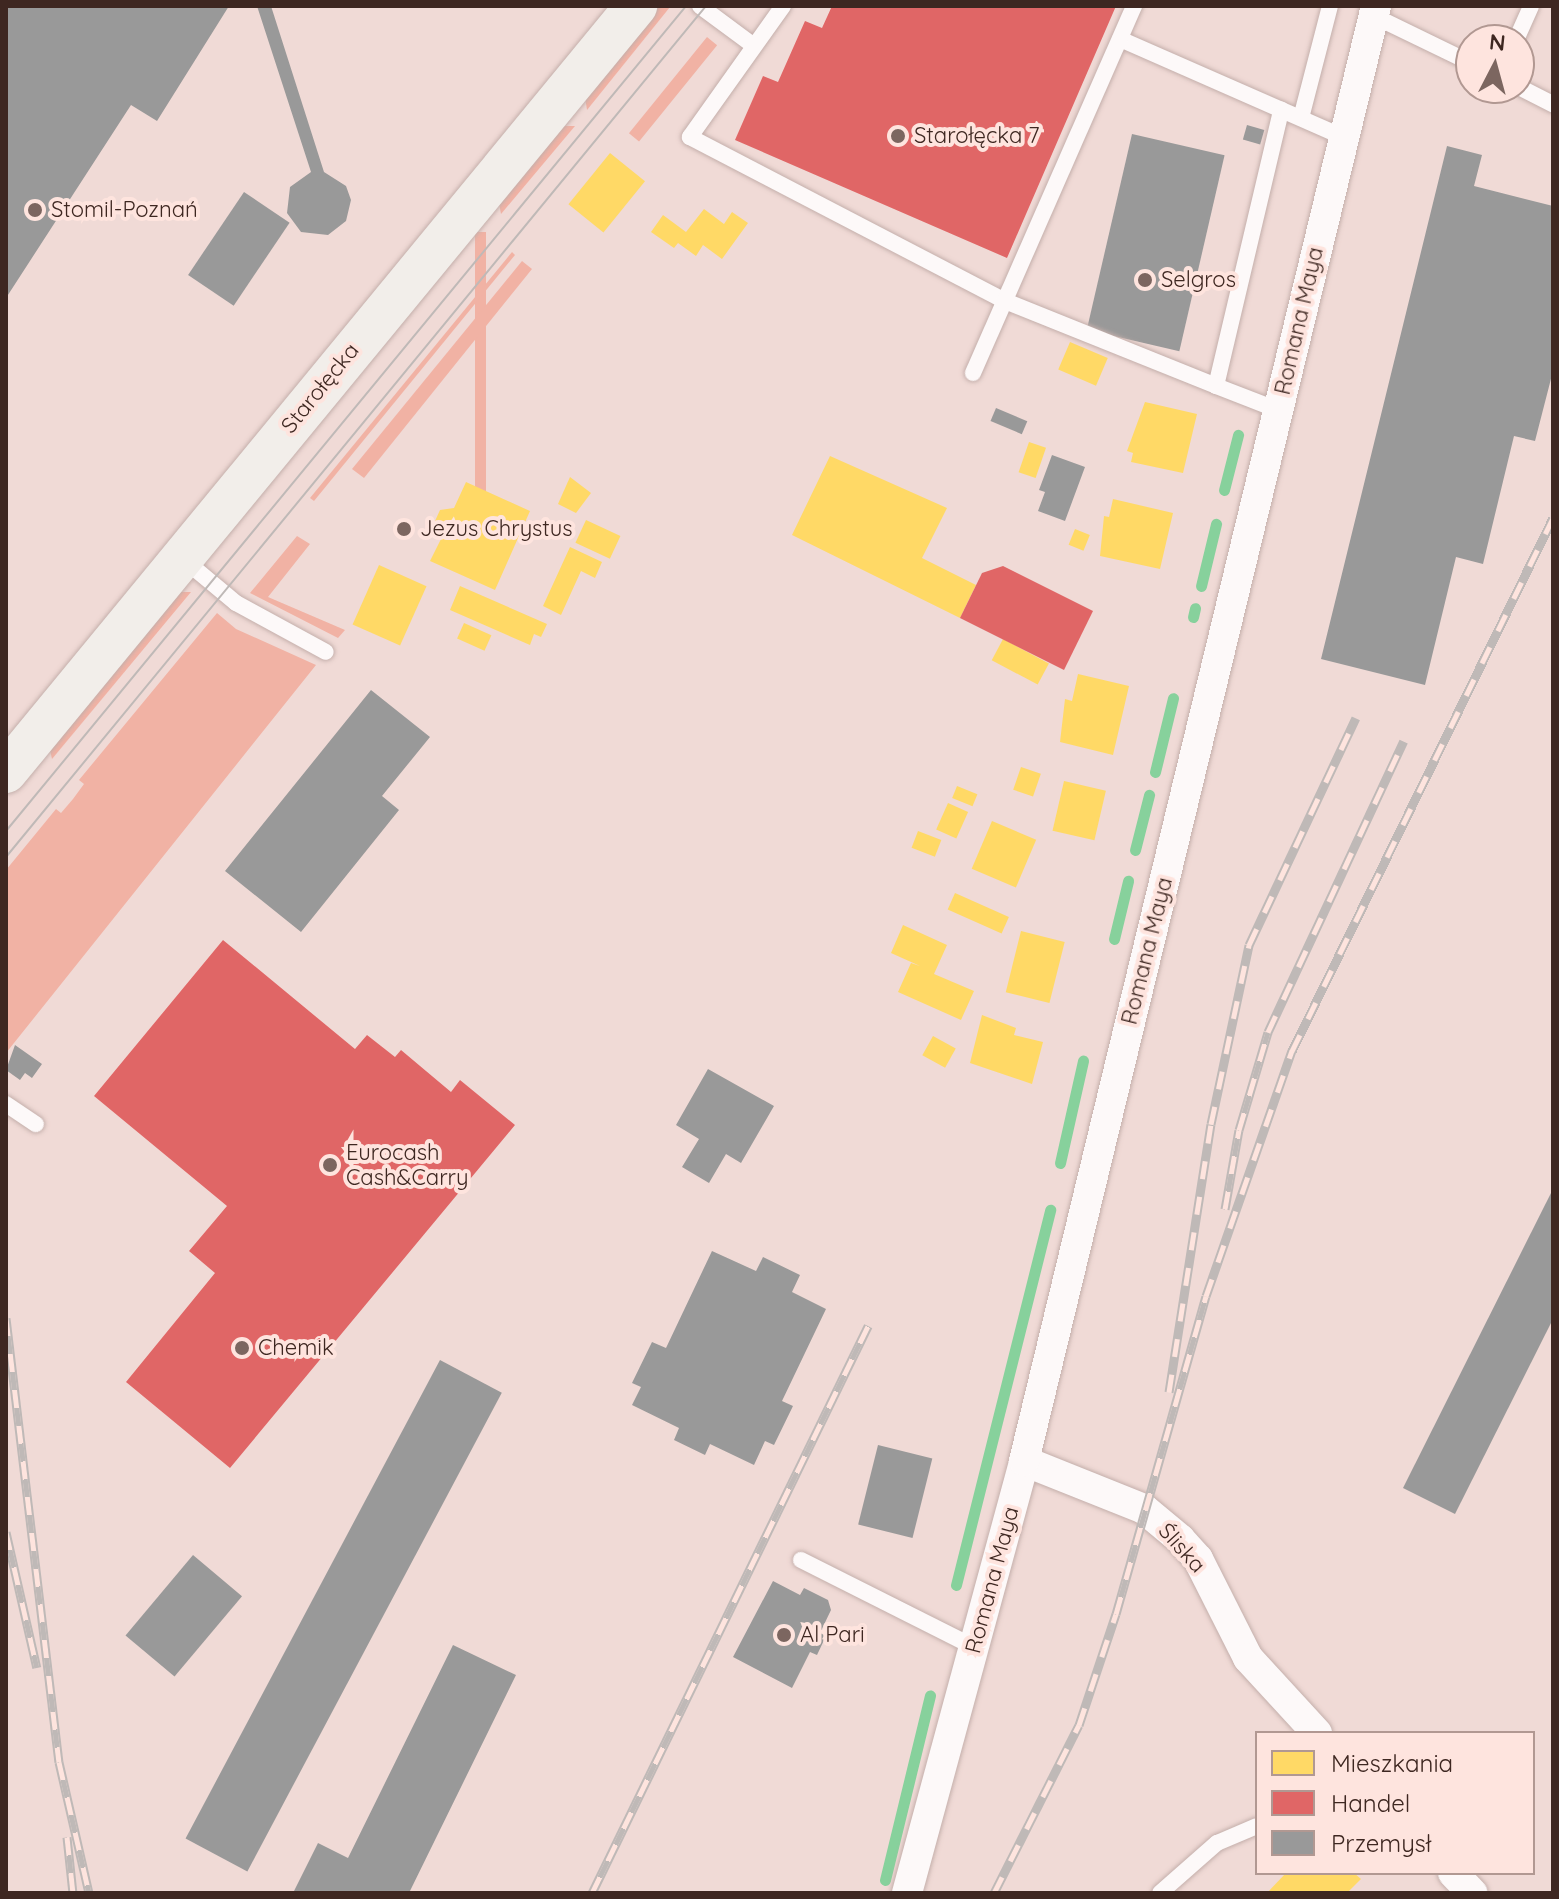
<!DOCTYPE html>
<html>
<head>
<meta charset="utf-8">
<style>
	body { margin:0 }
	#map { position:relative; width:1559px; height:1899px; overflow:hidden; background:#f0dad6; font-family:Quicksand,sans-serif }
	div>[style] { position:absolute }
	.green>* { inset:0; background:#f1b2a4; transform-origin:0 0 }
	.homes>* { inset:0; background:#ffd966; transform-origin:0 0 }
	.shops>* { inset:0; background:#e06666 }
	.industry>* { inset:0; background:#999; transform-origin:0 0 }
	.stream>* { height:11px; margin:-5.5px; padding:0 5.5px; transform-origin:5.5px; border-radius:5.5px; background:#87d19c }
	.roads { filter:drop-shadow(0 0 2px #c4afab) drop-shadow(0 0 2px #c4afab) }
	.lane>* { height:16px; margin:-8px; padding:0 8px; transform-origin:8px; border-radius:8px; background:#fdf9f9 }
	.street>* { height:30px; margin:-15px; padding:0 15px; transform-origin:15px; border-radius:15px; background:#fdf9f9 }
	.secondary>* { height:42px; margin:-21px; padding:0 21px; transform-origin:21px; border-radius:21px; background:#f2eeea }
	.tram>* { height:2px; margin:-1px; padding:0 1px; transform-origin:1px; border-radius:1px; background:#bfb9b7 }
	.rail>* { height:9px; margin-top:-4.5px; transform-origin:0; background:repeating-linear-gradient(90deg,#fee4de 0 18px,#bfb9b7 0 36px); box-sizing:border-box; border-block:2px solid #bfb9b7 }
	.dots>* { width:22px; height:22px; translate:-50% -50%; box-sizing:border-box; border:4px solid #fee4de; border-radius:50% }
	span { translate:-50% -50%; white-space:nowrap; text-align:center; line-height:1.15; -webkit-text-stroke:8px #fee4de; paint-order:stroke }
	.poi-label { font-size:22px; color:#3e2721 }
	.left { translate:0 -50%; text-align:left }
	.street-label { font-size:22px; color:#3e2721 }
	.frame { position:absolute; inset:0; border:8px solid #3e2721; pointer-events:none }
	.legend { position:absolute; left:1255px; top:1731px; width:280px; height:144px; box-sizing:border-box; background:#fee4de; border:2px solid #b19892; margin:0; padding:10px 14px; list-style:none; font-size:24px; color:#3e2721 }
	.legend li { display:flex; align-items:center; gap:16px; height:40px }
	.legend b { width:40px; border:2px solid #b19892 }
	.north { position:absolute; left:1455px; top:24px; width:80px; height:80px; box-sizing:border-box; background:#fee4de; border:2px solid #b19892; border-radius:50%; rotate:6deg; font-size:22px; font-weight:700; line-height:32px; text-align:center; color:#3e2721 }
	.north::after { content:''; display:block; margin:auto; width:28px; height:36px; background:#7c6660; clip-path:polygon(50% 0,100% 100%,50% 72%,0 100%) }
</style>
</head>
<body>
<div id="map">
	<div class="green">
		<div style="clip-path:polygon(659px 7px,670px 7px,587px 110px,585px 97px)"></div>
		<div style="left:707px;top:37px;width:13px;height:124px;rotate:39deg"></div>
		<div style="clip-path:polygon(562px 126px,575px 126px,501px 214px,499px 203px)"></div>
		<div style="left:475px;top:232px;width:11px;height:305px"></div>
		<div style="clip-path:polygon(512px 252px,515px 255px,314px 501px,310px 498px)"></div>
		<div style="clip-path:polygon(522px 261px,532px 269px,364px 478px,352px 469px)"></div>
		<div style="clip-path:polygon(297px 536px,310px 544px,268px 597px,345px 630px,338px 638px,250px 593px)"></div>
		<div style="clip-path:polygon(180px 592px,191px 592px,52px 759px,50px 750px)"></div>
		<div style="clip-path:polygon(217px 613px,236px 629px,316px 665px,6px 1053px,6px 870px,56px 809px,61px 813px,73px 799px,84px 784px,79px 780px)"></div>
	</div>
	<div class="homes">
		<div style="left:610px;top:153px;width:45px;height:66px;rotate:39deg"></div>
		<div style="clip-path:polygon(704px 209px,724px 224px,732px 212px,748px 223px,722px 259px,703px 245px,696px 256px,678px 243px,674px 248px,651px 232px,663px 215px,686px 232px)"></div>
		<div style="left:1070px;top:342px;width:41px;height:30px;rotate:23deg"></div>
		<div style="clip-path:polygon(1145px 402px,1197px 414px,1183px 473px,1131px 462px,1133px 453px,1127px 451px)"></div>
		<div style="left:1029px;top:442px;width:18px;height:32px;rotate:19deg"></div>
		<div style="clip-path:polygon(830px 456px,947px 508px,922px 558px,976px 585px,960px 618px,792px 535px)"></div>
		<div style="clip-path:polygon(570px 477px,591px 493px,576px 513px,558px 504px)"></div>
		<div style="clip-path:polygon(466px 482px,530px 511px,495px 590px,430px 561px,443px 535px,435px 521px,440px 510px,454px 508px)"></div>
		<div style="clip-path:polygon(1113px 499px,1173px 513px,1160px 569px,1100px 556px,1104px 516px,1109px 517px)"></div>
		<div style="left:586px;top:520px;width:38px;height:25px;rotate:25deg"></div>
		<div style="left:1075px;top:529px;width:16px;height:17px;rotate:22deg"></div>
		<div style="clip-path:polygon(570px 547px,602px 562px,595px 578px,581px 571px,561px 615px,543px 606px)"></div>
		<div style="left:379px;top:565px;width:52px;height:65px;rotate:24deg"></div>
		<div style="clip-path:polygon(460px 586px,547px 624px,541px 637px,534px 634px,530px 645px,450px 610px)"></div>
		<div style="left:464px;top:623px;width:30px;height:17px;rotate:24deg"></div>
		<div style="left:1003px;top:639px;width:52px;height:24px;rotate:28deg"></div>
		<div style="clip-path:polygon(1078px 674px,1129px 686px,1113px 755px,1060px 742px,1065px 699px,1072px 701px)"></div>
		<div style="left:1021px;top:767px;width:21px;height:24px;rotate:19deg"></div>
		<div style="left:1064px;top:781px;width:43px;height:51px;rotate:13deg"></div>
		<div style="left:957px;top:786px;width:22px;height:13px;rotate:22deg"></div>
		<div style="left:948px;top:803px;width:22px;height:29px;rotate:24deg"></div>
		<div style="left:992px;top:821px;width:48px;height:52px;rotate:23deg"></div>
		<div style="left:918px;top:831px;width:25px;height:18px;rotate:21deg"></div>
		<div style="left:955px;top:893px;width:59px;height:18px;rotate:24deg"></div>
		<div style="clip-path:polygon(903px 925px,947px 945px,934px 974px,974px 991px,961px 1020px,898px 992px,911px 963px,920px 966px,891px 953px)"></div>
		<div style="left:1021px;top:931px;width:45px;height:63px;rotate:14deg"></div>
		<div style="clip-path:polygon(982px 1015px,1016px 1028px,1014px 1035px,1043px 1042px,1032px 1084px,970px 1063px)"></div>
		<div style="left:933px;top:1036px;width:26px;height:22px;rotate:29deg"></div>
		<div style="clip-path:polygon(1286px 1873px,1354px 1873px,1361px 1879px,1347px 1893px,1267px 1893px)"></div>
	</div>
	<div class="shops">
		<div style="clip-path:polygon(832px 6px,1116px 6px,1007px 258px,735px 140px,763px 76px,778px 82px,805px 21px,822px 28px)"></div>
		<div style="clip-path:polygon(1003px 566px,1093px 611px,1064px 670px,960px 618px,982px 573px)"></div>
		<div style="clip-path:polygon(223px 940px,355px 1049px,367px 1035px,395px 1057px,401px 1050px,451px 1092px,460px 1080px,515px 1125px,230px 1468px,126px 1382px,215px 1273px,189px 1251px,227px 1206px,94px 1096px)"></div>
	</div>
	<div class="industry">
		<div style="clip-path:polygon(6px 6px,229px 6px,157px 121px,131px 105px,6px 298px)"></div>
		<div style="clip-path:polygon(257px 6px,271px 6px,324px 172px,346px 186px,351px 200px,346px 221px,328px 235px,301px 232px,287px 213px,290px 187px,311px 172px)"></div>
		<div style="left:1247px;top:125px;width:18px;height:15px;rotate:16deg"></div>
		<div style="left:1132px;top:134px;width:95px;height:201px;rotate:13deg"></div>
		<div style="clip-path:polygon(1447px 146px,1482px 155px,1474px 186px,1553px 206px,1553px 371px,1535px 441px,1514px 436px,1483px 564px,1456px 557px,1425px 685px,1321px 659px)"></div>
		<div style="left:244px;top:192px;width:55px;height:100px;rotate:34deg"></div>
		<div style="left:996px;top:408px;width:34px;height:14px;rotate:23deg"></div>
		<div style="clip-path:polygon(1052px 455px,1085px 467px,1065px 521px,1038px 511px,1045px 492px,1039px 490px)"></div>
		<div style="clip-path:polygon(371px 690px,430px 737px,382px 796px,399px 810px,301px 932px,225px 871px)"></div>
		<div style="clip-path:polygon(15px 1045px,42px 1064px,32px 1078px,25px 1073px,20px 1080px,6px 1070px)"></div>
		<div style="clip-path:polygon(708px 1069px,774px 1106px,741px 1163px,726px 1154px,709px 1183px,682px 1167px,699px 1139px,676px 1125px)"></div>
		<div style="clip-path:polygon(1553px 1189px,1553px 1319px,1455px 1514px,1403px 1488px)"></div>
		<div style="clip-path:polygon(712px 1251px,756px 1271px,763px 1257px,800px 1275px,792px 1292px,826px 1309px,782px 1401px,793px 1406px,774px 1445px,765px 1441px,754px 1465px,710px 1444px,705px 1455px,674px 1440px,679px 1428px,632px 1405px,641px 1387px,632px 1383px,652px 1342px,666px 1348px)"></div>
		<div style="left:440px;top:1360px;width:70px;height:542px;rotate:28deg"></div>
		<div style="left:878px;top:1445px;width:56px;height:82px;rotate:14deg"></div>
		<div style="left:193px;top:1555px;width:64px;height:105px;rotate:40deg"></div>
		<div style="clip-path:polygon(773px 1581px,800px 1595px,804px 1588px,828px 1600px,831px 1610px,820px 1633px,826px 1636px,817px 1655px,810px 1652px,792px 1688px,733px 1657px)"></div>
		<div style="clip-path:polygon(453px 1645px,516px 1675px,409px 1893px,293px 1893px,318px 1843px,348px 1858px)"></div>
	</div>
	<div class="stream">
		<div style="left:1224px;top:490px;width:57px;rotate:-75.7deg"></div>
		<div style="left:1201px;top:586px;width:64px;rotate:-76.4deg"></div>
		<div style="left:1193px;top:617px;width:9px;rotate:-77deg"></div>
		<div style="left:1155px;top:772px;width:76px;rotate:-76.3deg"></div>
		<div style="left:1135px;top:850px;width:57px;rotate:-75.7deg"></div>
		<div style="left:1114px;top:939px;width:60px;rotate:-76.4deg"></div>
		<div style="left:1060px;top:1163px;width:105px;rotate:-77.3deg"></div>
		<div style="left:956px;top:1585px;width:387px;rotate:-75.9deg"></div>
		<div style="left:885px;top:1880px;width:190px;rotate:-76.3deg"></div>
	</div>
	<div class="roads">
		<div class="lane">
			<div style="left:700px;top:6px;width:67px;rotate:36.5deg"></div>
			<div style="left:783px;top:6px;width:161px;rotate:125.4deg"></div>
			<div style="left:690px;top:137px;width:355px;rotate:27.5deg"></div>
			<div style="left:1005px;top:301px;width:227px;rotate:21.9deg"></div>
			<div style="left:1374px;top:16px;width:108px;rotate:25.9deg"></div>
			<div style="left:1120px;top:39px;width:244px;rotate:23.7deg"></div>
			<div style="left:1516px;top:40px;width:37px;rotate:-66deg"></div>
			<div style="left:1519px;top:87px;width:38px;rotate:27deg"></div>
			<div style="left:1301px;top:118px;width:116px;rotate:-75.5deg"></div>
			<div style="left:973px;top:373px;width:401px;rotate:-66.3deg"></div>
			<div style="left:1278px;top:410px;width:66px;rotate:-158.8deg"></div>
			<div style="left:1216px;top:386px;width:284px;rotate:-76.7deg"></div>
			<div style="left:182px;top:558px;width:70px;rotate:39.8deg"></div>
			<div style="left:236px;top:603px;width:102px;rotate:28.6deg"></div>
			<div style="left:6px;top:1104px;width:36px;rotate:34deg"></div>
			<div style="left:801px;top:1560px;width:194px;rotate:26.7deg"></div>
			<div style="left:1160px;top:1893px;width:76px;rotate:-41.3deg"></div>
			<div style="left:1217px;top:1843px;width:43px;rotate:-23deg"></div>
		</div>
		<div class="street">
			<div style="left:1024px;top:1461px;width:129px;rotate:21.8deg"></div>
			<div style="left:1144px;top:1509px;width:47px;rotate:39.8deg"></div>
			<div style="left:1180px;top:1539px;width:27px;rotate:48deg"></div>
			<div style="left:1198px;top:1559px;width:111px;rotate:63.2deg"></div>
			<div style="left:1248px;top:1658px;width:102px;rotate:47.4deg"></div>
			<div style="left:1453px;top:1873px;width:28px;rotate:46deg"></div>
			<div style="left:907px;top:1893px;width:448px;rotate:-74.8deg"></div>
			<div style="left:1024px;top:1461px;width:1497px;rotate:-76.4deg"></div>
		</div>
		<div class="secondary">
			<div style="left:6px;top:772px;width:992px;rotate:-50.56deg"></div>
		</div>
	</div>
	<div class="tram">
		<div style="left:6px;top:831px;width:1069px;rotate:-50.5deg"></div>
		<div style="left:6px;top:857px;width:1102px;rotate:-50.56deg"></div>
	</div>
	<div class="rail">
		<div style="left:1225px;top:1209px;width:80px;rotate:-80deg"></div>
		<div style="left:1239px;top:1130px;width:102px;rotate:-73.5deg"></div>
		<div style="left:1268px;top:1032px;width:321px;rotate:-65deg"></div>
		<div style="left:6px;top:1318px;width:447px;rotate:83.2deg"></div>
		<div style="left:59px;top:1762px;width:134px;rotate:77.1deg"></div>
		<div style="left:1169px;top:1392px;width:271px;rotate:-81.1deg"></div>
		<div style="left:1211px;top:1124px;width:183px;rotate:-78deg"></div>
		<div style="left:1249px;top:945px;width:251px;rotate:-64.8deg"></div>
		<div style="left:6px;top:1532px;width:139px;rotate:77.2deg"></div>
		<div style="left:67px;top:1837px;width:56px;rotate:83.9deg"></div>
		<div style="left:592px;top:1893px;width:631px;rotate:-64.04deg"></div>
		<div style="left:994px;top:1893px;width:188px;rotate:-63.2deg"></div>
		<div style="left:1079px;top:1725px;width:117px;rotate:-71.6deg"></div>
		<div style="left:1116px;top:1614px;width:330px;rotate:-74.2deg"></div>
		<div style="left:1206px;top:1296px;width:260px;rotate:-70.7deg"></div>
		<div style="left:1292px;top:1051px;width:593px;rotate:-63.91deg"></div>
	</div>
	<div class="dots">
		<div style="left:898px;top:136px;background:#7c6660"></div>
		<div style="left:35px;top:210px;background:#7c6660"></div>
		<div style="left:1145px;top:280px;background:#7c6660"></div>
		<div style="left:404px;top:529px;background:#7c6660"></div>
		<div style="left:330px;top:1165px;background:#7c6660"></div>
		<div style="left:242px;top:1348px;background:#7c6660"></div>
		<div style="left:784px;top:1635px;background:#7c6660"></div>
	</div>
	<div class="poi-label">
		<span class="left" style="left:914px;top:136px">Starołęcka 7</span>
		<span class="left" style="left:51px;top:210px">Stomil-Poznań</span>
		<span class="left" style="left:1161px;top:280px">Selgros</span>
		<span class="left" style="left:420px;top:529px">Jezus Chrystus</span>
		<span class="left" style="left:346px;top:1165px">Eurocash<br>Cash&amp;Carry</span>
		<span class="left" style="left:258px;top:1348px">Chemik</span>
		<span class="left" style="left:800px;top:1635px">Al Pari</span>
	</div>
	<div class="street-label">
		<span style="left:1299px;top:321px;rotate:-77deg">Romana Maya</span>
		<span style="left:320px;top:388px;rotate:-51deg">Starołęcka</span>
		<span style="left:1147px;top:951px;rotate:-76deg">Romana Maya</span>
		<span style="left:1182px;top:1548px;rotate:48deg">Śliska</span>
		<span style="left:992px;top:1580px;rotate:-75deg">Romana Maya</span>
	</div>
	<div class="frame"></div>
	<ul class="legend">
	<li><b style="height:22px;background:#ffd966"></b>Mieszkania</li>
	<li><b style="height:22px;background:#e06666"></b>Handel</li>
	<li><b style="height:22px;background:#999"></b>Przemysł</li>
	</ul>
	<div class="north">N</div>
</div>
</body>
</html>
